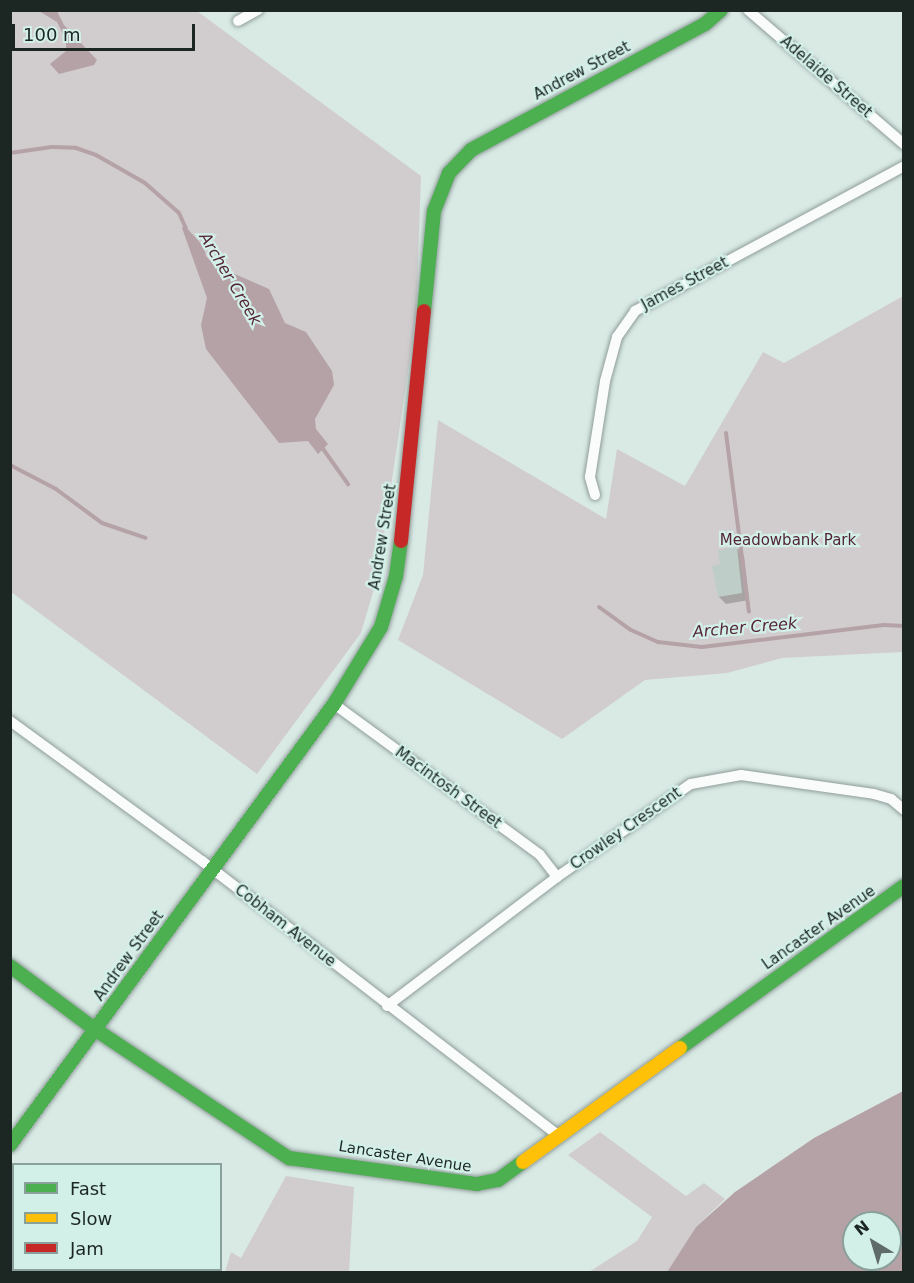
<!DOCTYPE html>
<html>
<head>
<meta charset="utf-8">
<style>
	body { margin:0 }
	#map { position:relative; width:914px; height:1283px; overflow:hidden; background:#d9eae5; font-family:"DejaVu Sans",sans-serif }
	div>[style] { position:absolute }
	.green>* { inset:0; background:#d1cdce }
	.water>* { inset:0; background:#b5a2a7 }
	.shadow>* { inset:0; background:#0003 }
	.stream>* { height:4px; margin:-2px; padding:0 2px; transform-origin:2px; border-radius:2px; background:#b5a2a7 }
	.building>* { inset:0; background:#becdc8 }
	.roads { filter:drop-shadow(0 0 2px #909d9a) drop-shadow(0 0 2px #909d9a) }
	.street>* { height:10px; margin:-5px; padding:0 5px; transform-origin:5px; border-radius:5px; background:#f9fcfb }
	.fast>* { height:14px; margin:-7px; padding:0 7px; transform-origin:7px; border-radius:7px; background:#4caf50 }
	.slow>* { height:14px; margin:-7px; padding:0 7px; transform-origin:7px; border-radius:7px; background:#ffc107 }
	.jam>* { height:14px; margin:-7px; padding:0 7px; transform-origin:7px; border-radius:7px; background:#c62828 }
	span { translate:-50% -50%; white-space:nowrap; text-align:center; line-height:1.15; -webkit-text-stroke:4.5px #d3f0e8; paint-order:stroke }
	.street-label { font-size:15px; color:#1c2724 }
	.park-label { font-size:15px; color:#532435 }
	.water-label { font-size:16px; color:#562637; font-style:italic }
	.frame { position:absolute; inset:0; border:12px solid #1c2724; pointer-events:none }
	.legend { position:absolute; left:12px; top:1163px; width:210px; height:108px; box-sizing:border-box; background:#d3f0e8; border:2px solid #8aa09a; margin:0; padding:8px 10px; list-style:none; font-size:18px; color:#1c2724 }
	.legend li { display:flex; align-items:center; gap:12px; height:30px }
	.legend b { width:30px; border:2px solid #8aa09a }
	.north { position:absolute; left:842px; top:1211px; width:60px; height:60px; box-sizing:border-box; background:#d3f0e8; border:2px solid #8aa09a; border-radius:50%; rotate:322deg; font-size:16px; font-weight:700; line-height:24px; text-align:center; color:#1c2724 }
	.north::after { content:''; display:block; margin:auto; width:21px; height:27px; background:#5e6b68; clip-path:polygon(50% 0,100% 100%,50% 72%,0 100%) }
	.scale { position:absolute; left:12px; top:24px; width:183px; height:27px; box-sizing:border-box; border:3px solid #1c2724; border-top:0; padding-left:8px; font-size:18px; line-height:21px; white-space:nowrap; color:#1c2724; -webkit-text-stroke:4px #d3f0e8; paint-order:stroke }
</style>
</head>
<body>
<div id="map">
	<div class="green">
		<div style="clip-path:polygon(11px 11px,197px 11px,421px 176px,416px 317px,378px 575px,361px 633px,257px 774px,11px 592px)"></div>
		<div style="clip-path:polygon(903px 296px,903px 652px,782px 658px,727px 673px,645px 680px,562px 739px,398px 640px,423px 575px,438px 420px,606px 519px,617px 449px,685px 486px,763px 352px,784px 363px)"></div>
		<div style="clip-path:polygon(600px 1132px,686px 1196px,704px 1183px,725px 1199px,696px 1227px,667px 1272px,589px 1272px,637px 1241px,652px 1217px,568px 1155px)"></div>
		<div style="clip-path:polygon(286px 1176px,354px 1187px,349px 1272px,225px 1272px,231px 1252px,241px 1258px)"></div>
	</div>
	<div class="water">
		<div style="clip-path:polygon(39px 11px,57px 11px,64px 25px,97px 60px,94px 65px,59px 74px,50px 64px,66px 51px,66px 40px,57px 22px)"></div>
		<div style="clip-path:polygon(184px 225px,204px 247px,206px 256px,214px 265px,269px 289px,285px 323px,306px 332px,332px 371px,334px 385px,315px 419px,316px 429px,328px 444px,318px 454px,308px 441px,279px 443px,206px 349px,201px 325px,207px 298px,182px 228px)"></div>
		<div style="clip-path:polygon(evenodd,903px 1091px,903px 1272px,667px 1272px,696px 1227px,735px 1192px,814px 1138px,903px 1091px,854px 1223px,890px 1223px,890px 1259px,854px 1259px,854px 1223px)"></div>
	</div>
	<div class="shadow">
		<div style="clip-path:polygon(737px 548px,744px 556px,749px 600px,726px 604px,719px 597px,722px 566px)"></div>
	</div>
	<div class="stream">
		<div style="left:10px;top:153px;width:42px;rotate:-8.1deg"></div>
		<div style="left:52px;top:147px;width:24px;rotate:2deg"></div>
		<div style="left:76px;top:148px;width:21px;rotate:19deg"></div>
		<div style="left:96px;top:155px;width:56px;rotate:29.7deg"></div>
		<div style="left:145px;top:183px;width:45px;rotate:41.4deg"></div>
		<div style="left:179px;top:213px;width:17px;rotate:66deg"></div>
		<div style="left:726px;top:433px;width:180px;rotate:82.7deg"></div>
		<div style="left:321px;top:446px;width:47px;rotate:54.6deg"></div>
		<div style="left:10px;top:465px;width:52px;rotate:27.6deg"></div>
		<div style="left:56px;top:489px;width:57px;rotate:36.5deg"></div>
		<div style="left:102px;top:523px;width:46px;rotate:18.8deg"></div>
		<div style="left:599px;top:607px;width:39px;rotate:36deg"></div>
		<div style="left:631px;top:630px;width:30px;rotate:24deg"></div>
		<div style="left:658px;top:642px;width:44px;rotate:6.5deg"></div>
		<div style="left:702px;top:647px;width:183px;rotate:-6.9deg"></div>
		<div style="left:884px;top:625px;width:20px;rotate:3deg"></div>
	</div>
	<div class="building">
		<div style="clip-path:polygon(737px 547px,742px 593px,718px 597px,712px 566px,720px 564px,718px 550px)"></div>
	</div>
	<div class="roads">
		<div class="street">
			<div style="left:748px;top:10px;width:206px;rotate:40.7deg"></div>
			<div style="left:238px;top:21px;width:23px;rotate:-29deg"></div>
			<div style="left:595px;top:495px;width:19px;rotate:-106deg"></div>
			<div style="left:590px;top:477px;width:97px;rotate:-81.1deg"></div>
			<div style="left:605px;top:381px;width:46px;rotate:-74.7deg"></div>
			<div style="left:617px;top:337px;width:32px;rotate:-55deg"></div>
			<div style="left:635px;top:311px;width:306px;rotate:-28.3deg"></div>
			<div style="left:334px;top:704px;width:255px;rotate:36.2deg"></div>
			<div style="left:540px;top:855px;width:28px;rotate:52deg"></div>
			<div style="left:10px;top:721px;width:238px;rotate:36.1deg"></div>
			<div style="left:202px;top:861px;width:449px;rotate:37.6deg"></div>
			<div style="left:387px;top:1006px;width:213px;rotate:-37.2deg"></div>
			<div style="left:557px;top:877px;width:163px;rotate:-34.8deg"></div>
			<div style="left:691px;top:784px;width:51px;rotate:-10.2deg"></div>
			<div style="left:741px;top:775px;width:134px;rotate:8.1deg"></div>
			<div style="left:874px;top:794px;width:18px;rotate:16deg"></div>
			<div style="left:891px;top:799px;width:17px;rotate:40deg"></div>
			<div style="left:10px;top:1222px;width:5px;rotate:37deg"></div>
			<div style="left:56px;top:1270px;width:4px;rotate:34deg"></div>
		</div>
		<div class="fast">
			<div style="left:424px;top:311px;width:100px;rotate:-84.3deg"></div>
			<div style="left:434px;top:211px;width:41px;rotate:-68.5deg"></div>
			<div style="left:449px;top:173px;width:32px;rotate:-46deg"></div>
			<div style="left:471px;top:150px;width:266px;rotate:-28.3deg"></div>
			<div style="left:705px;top:24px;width:21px;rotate:-41deg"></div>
			<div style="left:10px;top:966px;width:107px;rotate:36.7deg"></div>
			<div style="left:96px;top:1030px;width:232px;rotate:33.6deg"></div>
			<div style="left:289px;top:1158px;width:190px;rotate:7.9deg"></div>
			<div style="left:477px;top:1184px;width:21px;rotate:-11deg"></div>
			<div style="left:498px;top:1180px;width:31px;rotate:-36deg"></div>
			<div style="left:680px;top:1048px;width:276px;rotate:-35.9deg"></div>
			<div style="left:10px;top:1145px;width:547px;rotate:-53.7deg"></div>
			<div style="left:334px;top:704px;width:90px;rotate:-58.6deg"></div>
			<div style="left:381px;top:627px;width:53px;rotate:-73.6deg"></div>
			<div style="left:396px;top:576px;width:35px;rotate:-82deg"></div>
		</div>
		<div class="slow">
			<div style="left:523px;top:1162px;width:194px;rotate:-36deg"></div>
		</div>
		<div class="jam">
			<div style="left:401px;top:541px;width:231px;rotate:-84.3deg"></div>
		</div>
	</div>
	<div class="street-label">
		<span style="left:582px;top:71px;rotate:-28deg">Andrew Street</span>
		<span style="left:826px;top:77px;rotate:41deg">Adelaide Street</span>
		<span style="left:685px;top:284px;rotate:-28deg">James Street</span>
		<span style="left:383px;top:537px;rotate:-81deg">Andrew Street</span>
		<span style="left:448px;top:788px;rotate:36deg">Macintosh Street</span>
		<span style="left:626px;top:829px;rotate:-35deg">Crowley Crescent</span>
		<span style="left:285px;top:926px;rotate:38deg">Cobham Avenue</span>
		<span style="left:819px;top:928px;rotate:-35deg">Lancaster Avenue</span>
		<span style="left:129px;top:956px;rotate:-54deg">Andrew Street</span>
		<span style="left:405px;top:1157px;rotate:9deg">Lancaster Avenue</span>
	</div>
	<div class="park-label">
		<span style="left:788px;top:541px">Meadowbank Park</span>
	</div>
	<div class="water-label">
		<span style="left:230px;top:279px;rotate:59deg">Archer Creek</span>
		<span style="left:745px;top:628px;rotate:-5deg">Archer Creek</span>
	</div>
	<div class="frame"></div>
	<ul class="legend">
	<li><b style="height:8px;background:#4caf50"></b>Fast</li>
	<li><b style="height:8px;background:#ffc107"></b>Slow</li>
	<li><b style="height:8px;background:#c62828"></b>Jam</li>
	</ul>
	<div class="north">N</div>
	<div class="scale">100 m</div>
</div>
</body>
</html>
